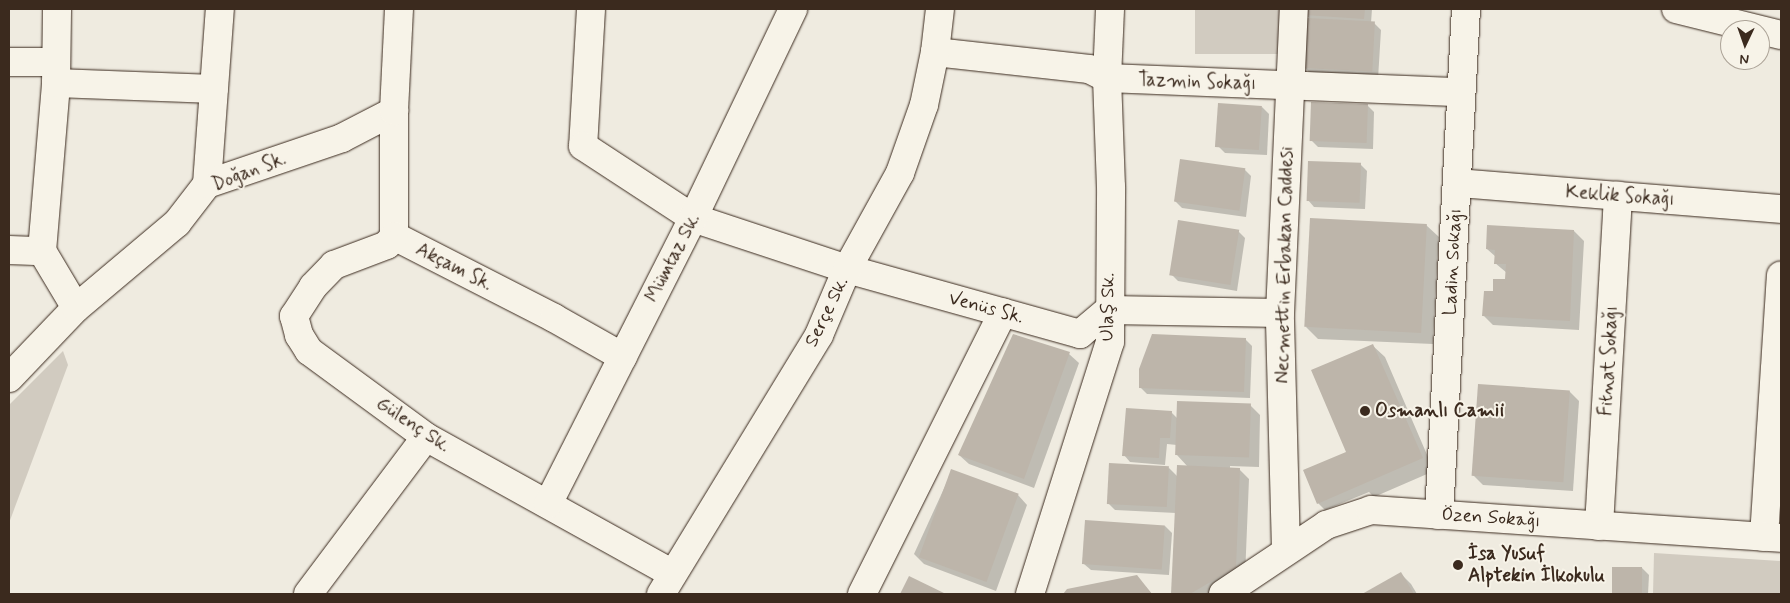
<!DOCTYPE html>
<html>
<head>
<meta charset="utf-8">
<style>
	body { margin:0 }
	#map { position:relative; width:1790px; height:603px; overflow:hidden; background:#efebe0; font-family:Mynerve,sans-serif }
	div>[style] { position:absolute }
	.green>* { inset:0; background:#d1cbc0; transform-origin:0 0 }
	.shadow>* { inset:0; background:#0003 }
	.building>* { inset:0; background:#bdb5aa; transform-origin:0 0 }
	.roads { filter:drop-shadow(0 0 1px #3b2a1e) drop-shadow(0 0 1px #3b2a1e) }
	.minor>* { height:28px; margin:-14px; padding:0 14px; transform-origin:14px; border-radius:14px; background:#f7f3e8 }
	.dots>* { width:14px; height:14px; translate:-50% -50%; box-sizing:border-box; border:2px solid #f7f3e8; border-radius:50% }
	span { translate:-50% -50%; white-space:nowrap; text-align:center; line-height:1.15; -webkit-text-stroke:4px #f7f3e8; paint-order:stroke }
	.street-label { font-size:19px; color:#3b2a1e }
	.poi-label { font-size:19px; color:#3b2a1e; font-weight:700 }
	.left { translate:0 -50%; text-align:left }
	.frame { position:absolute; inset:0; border:10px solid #3b2a1e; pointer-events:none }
	.north { position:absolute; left:1720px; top:20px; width:50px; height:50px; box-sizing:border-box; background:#f7f3e8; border:1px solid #aca397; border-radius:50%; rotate:183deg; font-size:14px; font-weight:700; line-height:20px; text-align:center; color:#3b2a1e }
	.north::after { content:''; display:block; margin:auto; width:18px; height:22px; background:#3b2a1e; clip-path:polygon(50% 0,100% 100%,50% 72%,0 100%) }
</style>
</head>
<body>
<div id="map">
	<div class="green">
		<div style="left:1195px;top:9px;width:87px;height:45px"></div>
		<div style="clip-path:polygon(63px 351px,68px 365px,9px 523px,9px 405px)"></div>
		<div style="clip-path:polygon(1654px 553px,1781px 561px,1781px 594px,1653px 594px)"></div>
	</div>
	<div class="shadow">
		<div style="clip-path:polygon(1306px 9px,1372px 9px,1371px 23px,1374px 23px,1381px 30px,1378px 79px,1312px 75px,1305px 68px,1311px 20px,1306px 15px)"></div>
		<div style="clip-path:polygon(1367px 105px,1374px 112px,1373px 149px,1318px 147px,1311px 140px)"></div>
		<div style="clip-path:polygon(1262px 107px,1269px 114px,1267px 155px,1225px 153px,1218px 146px)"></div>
		<div style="clip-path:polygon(1360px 164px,1367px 171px,1365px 209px,1314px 207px,1308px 200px)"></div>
		<div style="clip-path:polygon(1244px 169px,1251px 176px,1246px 217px,1182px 208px,1175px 201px)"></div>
		<div style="clip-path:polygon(1426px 225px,1439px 237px,1433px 344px,1318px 339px,1306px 327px)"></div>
		<div style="clip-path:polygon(1238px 231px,1245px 238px,1237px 291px,1178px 281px,1171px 274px)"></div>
		<div style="clip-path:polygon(1574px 231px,1584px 241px,1579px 330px,1493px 325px,1484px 316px,1494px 292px,1506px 281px,1507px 273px,1495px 263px,1496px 257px,1487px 249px)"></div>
		<div style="clip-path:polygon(1245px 339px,1252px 346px,1250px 398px,1147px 394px,1140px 387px)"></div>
		<div style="clip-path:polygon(1372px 345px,1385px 357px,1434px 471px,1374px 497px,1369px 492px,1325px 510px,1318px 503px,1348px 452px)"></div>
		<div style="clip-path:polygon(1069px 354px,1079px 363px,1034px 488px,969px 464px,959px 455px)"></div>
		<div style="clip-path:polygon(1569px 391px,1579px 401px,1573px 491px,1483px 485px,1473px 475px)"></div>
		<div style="clip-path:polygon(1250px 405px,1260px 415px,1259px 467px,1230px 466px,1230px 469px,1239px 469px,1249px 479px,1245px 577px,1216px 594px,1172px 594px,1176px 513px,1115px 510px,1108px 503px,1169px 468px,1177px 476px,1188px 467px,1177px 455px,1177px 445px,1167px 444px,1165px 465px,1130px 462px,1124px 455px,1171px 412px,1178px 419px)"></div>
		<div style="clip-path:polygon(952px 471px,1018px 495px,1027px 505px,996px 591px,924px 564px,914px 554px)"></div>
		<div style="clip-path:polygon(1165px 526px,1172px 533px,1169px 575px,1091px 570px,1084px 564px)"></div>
		<div style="clip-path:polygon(1614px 568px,1642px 568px,1649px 575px,1648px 594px,1613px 594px)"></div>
		<div style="clip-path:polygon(1401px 574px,1411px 584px,1417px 594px,1364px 594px)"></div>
		<div style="clip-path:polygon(1146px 587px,1152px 594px,1064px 594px,1068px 591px)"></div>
	</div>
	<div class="building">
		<div style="clip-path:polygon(1305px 9px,1365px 9px,1364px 19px,1305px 15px)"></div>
		<div style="left:1307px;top:18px;width:68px;height:50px;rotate:3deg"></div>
		<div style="left:1311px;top:102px;width:57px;height:39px;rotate:2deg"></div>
		<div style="left:1218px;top:103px;width:44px;height:44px;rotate:4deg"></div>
		<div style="left:1180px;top:159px;width:66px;height:43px;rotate:8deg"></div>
		<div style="left:1308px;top:161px;width:53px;height:40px;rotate:2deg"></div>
		<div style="left:1310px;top:218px;width:117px;height:109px;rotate:3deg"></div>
		<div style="left:1178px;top:220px;width:62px;height:56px;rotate:9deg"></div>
		<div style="clip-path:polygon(1487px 225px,1574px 230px,1570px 321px,1482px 316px,1484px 291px,1493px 291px,1493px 279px,1505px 279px,1506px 264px,1494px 264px,1495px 250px,1486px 249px)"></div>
		<div style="clip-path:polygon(1013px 334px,1070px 352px,1024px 479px,958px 455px)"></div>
		<div style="clip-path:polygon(1152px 334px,1246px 338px,1244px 392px,1139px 388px,1139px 369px)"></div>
		<div style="clip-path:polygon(1373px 344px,1423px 458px,1317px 504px,1303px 470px,1346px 452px,1311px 370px)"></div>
		<div style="left:1478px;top:384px;width:92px;height:92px;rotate:4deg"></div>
		<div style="left:1177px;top:401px;width:74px;height:54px;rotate:2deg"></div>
		<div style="clip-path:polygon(1126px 408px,1172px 411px,1170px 438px,1160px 438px,1159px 458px,1122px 456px)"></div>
		<div style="left:1109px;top:463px;width:60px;height:41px;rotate:3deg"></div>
		<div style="clip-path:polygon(1177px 465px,1240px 468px,1236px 567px,1190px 594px,1171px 594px)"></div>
		<div style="left:951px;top:469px;width:72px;height:94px;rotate:20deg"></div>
		<div style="left:1085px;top:520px;width:80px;height:44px;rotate:4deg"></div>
		<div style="left:1612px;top:567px;width:30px;height:27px"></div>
		<div style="clip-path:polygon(1401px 572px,1414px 594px,1362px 594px)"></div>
		<div style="clip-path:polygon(1137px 575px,1152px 594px,1063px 594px,1067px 589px)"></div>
		<div style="clip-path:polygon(909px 576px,946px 594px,900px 594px)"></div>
	</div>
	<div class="roads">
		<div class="minor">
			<div style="left:591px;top:9px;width:137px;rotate:93.3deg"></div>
			<div style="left:583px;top:146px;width:131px;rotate:33.2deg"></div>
			<div style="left:693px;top:218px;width:162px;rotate:18.3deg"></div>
			<div style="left:847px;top:269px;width:242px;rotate:15.6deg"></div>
			<div style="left:1080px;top:334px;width:38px;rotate:-40deg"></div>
			<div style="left:1109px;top:310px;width:171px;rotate:1deg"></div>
			<div style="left:1676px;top:9px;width:108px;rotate:13.9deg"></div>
			<div style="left:935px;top:52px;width:155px;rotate:6.3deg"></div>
			<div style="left:1089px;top:69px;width:20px;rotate:27deg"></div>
			<div style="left:1107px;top:78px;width:354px;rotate:2.3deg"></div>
			<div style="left:9px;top:62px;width:47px"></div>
			<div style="left:56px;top:83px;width:158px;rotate:2.2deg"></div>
			<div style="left:394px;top:111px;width:125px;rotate:90deg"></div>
			<div style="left:394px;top:236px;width:180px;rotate:27.1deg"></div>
			<div style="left:554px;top:318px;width:79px;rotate:29.5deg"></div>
			<div style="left:1458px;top:183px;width:324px;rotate:4.6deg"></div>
			<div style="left:207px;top:184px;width:175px;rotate:-85.8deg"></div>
			<div style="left:394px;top:236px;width:11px;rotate:128deg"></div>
			<div style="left:387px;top:245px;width:57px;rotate:159.3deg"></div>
			<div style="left:334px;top:265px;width:30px;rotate:134deg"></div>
			<div style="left:313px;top:287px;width:35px;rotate:123deg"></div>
			<div style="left:294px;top:316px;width:20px;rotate:75deg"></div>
			<div style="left:299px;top:335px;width:19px;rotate:58deg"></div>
			<div style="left:309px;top:351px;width:145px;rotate:36.3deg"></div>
			<div style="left:426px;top:437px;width:282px;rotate:29deg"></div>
			<div style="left:9px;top:250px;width:33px;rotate:2deg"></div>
			<div style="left:42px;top:251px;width:66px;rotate:59.2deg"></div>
			<div style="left:42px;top:251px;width:169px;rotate:-85.2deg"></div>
			<div style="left:56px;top:83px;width:74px;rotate:-89.2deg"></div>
			<div style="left:9px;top:378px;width:97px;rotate:-46.3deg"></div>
			<div style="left:76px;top:308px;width:132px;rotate:-40.1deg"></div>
			<div style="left:177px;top:223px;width:49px;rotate:-52.4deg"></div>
			<div style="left:207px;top:184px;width:143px;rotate:-18.8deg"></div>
			<div style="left:342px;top:138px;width:59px;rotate:-27.4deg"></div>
			<div style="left:394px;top:111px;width:102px;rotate:-87.2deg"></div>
			<div style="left:548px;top:504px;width:321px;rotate:-63.1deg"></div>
			<div style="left:693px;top:218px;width:232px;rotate:-64.4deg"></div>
			<div style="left:1439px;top:515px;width:507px;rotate:-86.95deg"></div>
			<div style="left:1599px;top:526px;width:331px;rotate:-86.7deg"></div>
			<div style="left:1764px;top:537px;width:262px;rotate:-86.3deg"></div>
			<div style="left:1286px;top:550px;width:237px;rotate:-91.5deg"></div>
			<div style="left:1280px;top:313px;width:304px;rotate:-87.4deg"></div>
			<div style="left:308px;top:594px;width:196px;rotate:-53.1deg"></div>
			<div style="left:661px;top:594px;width:303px;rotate:-58.6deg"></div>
			<div style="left:819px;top:335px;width:72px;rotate:-67deg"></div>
			<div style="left:847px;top:269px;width:110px;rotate:-61.1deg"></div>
			<div style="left:900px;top:173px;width:72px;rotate:-70.6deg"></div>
			<div style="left:924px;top:105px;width:54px;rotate:-78.3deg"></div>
			<div style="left:935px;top:52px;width:43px;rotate:-83.4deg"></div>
			<div style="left:862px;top:594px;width:315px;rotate:-63.4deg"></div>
			<div style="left:1030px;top:594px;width:264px;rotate:-72.4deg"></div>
			<div style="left:1110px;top:342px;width:155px;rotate:-89.6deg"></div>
			<div style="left:1111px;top:187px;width:109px;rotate:-92.1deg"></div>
			<div style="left:1107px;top:78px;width:69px;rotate:-87.5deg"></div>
			<div style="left:1223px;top:594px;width:124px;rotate:-33.8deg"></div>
			<div style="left:1326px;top:525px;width:47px;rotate:-18.4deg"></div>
			<div style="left:1371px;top:510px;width:411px;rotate:3.9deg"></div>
		</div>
	</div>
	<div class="dots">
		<div style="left:1365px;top:411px;background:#3b2a1e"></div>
		<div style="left:1458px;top:565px;background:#3b2a1e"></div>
	</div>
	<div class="street-label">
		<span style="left:1197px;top:82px;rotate:2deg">Tazmin Sokağı</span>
		<span style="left:249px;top:172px;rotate:-21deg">Doğan Sk.</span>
		<span style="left:1620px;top:196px;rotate:4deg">Keklik Sokağı</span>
		<span style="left:673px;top:258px;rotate:-63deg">Mümtaz Sk.</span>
		<span style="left:1453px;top:262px;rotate:-87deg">Ladin Sokağı</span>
		<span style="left:1285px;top:265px;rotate:-89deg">Necmettin Erbakan Caddesi</span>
		<span style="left:454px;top:267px;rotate:27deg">Akçam Sk.</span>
		<span style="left:1108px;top:307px;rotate:-89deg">Ulaş Sk.</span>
		<span style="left:986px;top:308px;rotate:15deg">Venüs Sk.</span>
		<span style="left:827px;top:312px;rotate:-64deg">Serçe Sk.</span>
		<span style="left:1609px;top:361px;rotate:-87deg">Fitnat Sokağı</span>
		<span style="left:413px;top:425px;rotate:33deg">Gülenç Sk.</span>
		<span style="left:1491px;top:518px;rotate:4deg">Özen Sokağı</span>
	</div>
	<div class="poi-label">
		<span class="left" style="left:1375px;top:411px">Osmanlı Camii</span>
		<span class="left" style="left:1468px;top:565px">İsa Yusuf<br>Alptekin İlkokulu</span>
	</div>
	<div class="frame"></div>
	<div class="north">N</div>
</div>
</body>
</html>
